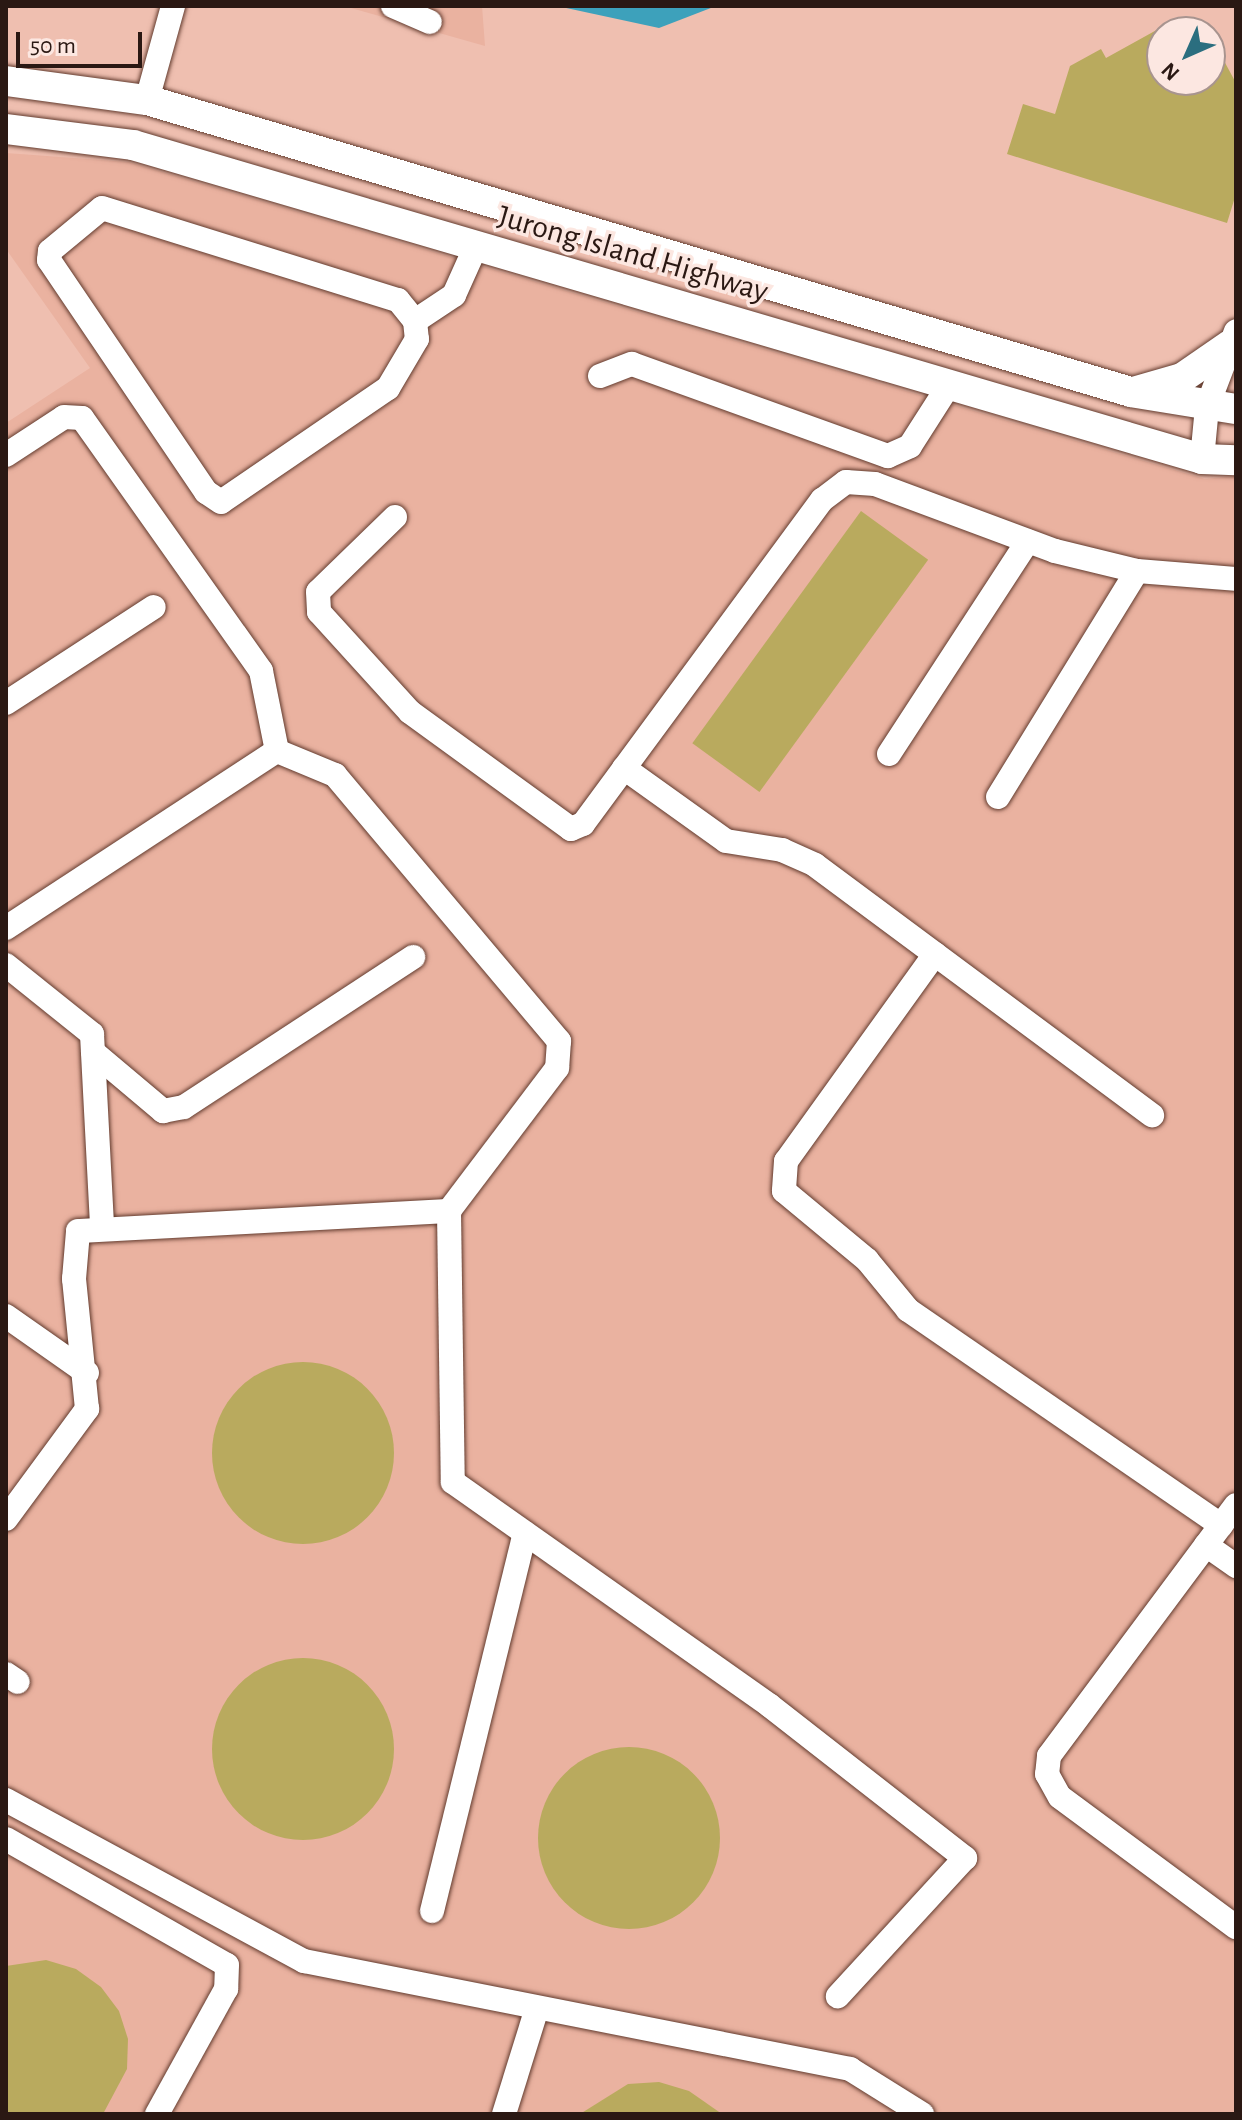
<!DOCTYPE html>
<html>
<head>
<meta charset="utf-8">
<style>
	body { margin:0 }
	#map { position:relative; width:1242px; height:2120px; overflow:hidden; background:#efbfb0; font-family:"Alegreya Sans",sans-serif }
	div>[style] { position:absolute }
	.built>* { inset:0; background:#eab2a0 }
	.water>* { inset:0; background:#3da1bb }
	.building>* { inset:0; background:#b9aa5e; transform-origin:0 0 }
	.round { border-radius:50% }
	.roads { filter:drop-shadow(0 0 2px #623b2e) drop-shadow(0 0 2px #623b2e) }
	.minor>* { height:24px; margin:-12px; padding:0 12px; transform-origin:12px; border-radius:12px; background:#fff }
	.major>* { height:30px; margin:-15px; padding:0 15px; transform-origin:15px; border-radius:15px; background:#fff }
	span { translate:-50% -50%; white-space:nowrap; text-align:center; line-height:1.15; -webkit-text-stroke:7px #fce7e1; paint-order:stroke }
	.street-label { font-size:32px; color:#2a1813 }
	.frame { position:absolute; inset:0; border:8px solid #2a1813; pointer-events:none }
	.north { position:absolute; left:1146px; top:16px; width:80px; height:80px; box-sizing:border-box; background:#fce7e1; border:2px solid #a8948f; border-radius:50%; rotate:225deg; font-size:22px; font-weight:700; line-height:32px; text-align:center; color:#2a1813 }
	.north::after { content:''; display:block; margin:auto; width:28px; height:36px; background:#2b6e7f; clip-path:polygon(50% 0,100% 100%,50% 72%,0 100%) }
	.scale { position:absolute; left:16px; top:32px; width:126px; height:36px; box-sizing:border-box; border:4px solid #2a1813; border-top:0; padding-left:10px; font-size:24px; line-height:28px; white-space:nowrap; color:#2a1813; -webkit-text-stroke:6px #fce7e1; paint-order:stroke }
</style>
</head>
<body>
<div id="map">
	<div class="built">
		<div style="clip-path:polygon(344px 6px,482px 6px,485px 46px)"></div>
		<div style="clip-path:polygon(6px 153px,128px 162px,1205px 479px,1236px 476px,1236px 2114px,6px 2114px,6px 423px,90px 368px,6px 249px)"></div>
	</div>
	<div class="water">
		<div style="clip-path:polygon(557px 6px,716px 6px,659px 28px)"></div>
	</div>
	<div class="building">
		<div style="clip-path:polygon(1162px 27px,1162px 80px,1210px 80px,1210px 35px,1236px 83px,1236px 194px,1227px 223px,1007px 154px,1023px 104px,1055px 114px,1070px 66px,1101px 49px,1106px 58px)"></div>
		<div style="left:861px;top:511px;width:83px;height:287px;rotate:36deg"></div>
		<div class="round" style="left:212px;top:1362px;width:182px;height:182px"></div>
		<div class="round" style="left:212px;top:1658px;width:182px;height:182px"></div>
		<div class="round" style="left:538px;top:1747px;width:182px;height:182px"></div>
		<div style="clip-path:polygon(46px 1960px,76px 1969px,101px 1987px,119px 2011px,128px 2039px,127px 2069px,103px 2114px,6px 2114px,6px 1966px)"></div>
		<div style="clip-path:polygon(659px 2082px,689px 2091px,722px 2114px,580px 2114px,628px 2084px)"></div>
	</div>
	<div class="roads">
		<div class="minor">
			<div style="left:393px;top:6px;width:40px;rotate:23.4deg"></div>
			<div style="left:147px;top:100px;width:98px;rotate:-74.5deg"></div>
			<div style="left:102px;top:208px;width:310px;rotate:17.3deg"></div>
			<div style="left:398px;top:300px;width:27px;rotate:51deg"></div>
			<div style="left:415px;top:321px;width:18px;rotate:84deg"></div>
			<div style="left:417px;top:339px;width:57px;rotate:120.6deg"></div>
			<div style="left:388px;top:388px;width:202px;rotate:145.7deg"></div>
			<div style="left:221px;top:502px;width:18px;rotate:-146deg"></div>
			<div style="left:206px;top:492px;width:280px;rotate:-124.1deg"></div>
			<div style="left:49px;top:260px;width:9px;rotate:-84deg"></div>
			<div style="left:50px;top:251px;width:67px;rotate:-39.6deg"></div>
			<div style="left:415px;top:321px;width:47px;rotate:-33.7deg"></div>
			<div style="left:454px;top:295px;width:54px;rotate:-65.8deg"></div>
			<div style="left:600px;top:376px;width:34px;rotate:-21deg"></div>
			<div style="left:632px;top:364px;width:272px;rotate:19.8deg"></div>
			<div style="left:888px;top:456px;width:24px;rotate:-24deg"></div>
			<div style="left:910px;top:446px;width:72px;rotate:-57.4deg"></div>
			<div style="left:6px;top:455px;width:69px;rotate:-33.2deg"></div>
			<div style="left:64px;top:417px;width:18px;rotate:3deg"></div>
			<div style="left:82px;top:418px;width:310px;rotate:54.7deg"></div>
			<div style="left:261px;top:671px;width:82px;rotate:78.7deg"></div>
			<div style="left:1202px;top:459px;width:52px;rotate:-84.5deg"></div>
			<div style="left:1207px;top:407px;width:81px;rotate:-69.1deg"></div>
			<div style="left:395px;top:517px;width:107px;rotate:135.8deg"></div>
			<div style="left:318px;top:592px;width:20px;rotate:87deg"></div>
			<div style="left:319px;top:612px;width:135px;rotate:47.7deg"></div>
			<div style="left:410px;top:712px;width:199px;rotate:36deg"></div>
			<div style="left:571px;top:829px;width:13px;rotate:-23deg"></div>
			<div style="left:583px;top:824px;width:403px;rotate:-53.6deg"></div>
			<div style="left:822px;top:500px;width:30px;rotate:-37deg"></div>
			<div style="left:846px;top:482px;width:29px;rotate:4deg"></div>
			<div style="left:875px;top:484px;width:192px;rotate:20.4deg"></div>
			<div style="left:1055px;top:551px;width:84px;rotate:13.7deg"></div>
			<div style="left:1137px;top:571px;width:99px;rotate:4.6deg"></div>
			<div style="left:6px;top:703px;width:176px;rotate:-33deg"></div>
			<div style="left:277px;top:751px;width:63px;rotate:22.5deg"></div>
			<div style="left:335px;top:775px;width:348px;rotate:49.9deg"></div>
			<div style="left:559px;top:1041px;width:27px;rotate:94deg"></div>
			<div style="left:557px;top:1068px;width:179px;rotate:127.1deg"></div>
			<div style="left:449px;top:1211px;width:271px;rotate:89.2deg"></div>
			<div style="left:453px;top:1482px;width:387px;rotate:35.2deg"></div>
			<div style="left:769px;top:1705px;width:249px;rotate:38deg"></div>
			<div style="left:965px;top:1858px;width:188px;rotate:132.6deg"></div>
			<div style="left:889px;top:754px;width:254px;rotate:-56.9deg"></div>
			<div style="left:624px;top:768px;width:125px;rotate:35.6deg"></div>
			<div style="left:726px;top:841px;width:57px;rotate:9.1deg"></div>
			<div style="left:782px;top:850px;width:36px;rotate:24deg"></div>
			<div style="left:815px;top:865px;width:420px;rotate:36.6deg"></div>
			<div style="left:998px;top:797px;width:265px;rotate:-58.4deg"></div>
			<div style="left:6px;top:928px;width:324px;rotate:-33.2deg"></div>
			<div style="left:935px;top:954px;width:255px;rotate:125.7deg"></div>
			<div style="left:786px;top:1161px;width:30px;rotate:94deg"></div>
			<div style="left:784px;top:1191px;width:108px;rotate:39.7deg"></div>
			<div style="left:867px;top:1260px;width:65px;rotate:50.6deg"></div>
			<div style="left:908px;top:1310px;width:380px;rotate:34.5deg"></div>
			<div style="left:6px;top:965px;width:110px;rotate:38.7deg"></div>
			<div style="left:92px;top:1034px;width:191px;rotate:87deg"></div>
			<div style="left:93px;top:1052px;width:92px;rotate:40.1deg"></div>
			<div style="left:163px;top:1111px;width:21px;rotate:-11deg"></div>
			<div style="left:184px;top:1107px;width:274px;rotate:-33.2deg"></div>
			<div style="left:6px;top:1316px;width:99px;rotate:35.1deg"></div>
			<div style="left:1236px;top:1505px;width:313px;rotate:126.7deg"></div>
			<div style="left:1049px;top:1756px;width:18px;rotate:96deg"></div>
			<div style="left:1047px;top:1774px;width:26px;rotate:61deg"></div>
			<div style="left:1060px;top:1797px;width:219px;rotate:36.5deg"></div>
			<div style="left:6px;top:1519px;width:137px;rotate:-53.6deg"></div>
			<div style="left:87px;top:1409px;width:131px;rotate:-95.7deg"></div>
			<div style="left:74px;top:1279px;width:48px;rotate:-85.2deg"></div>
			<div style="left:78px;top:1231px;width:372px;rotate:-3.1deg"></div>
			<div style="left:1206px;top:1545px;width:37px;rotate:35deg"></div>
			<div style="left:6px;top:1674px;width:14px;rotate:34deg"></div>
			<div style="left:6px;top:1800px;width:339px;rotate:28.4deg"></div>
			<div style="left:304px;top:1961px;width:557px;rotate:11.19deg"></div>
			<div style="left:850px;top:2069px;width:85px;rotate:32deg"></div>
			<div style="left:6px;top:1839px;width:254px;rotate:29.7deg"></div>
			<div style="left:227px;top:1965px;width:24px;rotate:92deg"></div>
			<div style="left:226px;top:1989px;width:143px;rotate:118.9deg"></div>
			<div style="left:432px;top:1911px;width:389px;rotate:-76.2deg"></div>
			<div style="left:504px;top:2114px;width:111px;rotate:-72.7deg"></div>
		</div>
		<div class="major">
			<div style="left:6px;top:81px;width:142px;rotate:7.7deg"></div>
			<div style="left:147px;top:100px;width:1026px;rotate:16.53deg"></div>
			<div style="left:1131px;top:392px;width:106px;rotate:9.2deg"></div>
			<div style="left:6px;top:129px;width:128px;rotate:7.2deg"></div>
			<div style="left:133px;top:145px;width:1114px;rotate:16.37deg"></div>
			<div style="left:1202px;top:459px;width:34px;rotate:2deg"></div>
			<div style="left:1137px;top:391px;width:47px;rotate:-16.1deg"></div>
			<div style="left:1182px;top:378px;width:58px;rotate:-34.5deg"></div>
		</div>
	</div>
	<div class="street-label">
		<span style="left:633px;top:254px;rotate:16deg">Jurong Island Highway</span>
	</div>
	<div class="frame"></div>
	<div class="north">N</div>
	<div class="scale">50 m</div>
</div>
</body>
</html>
